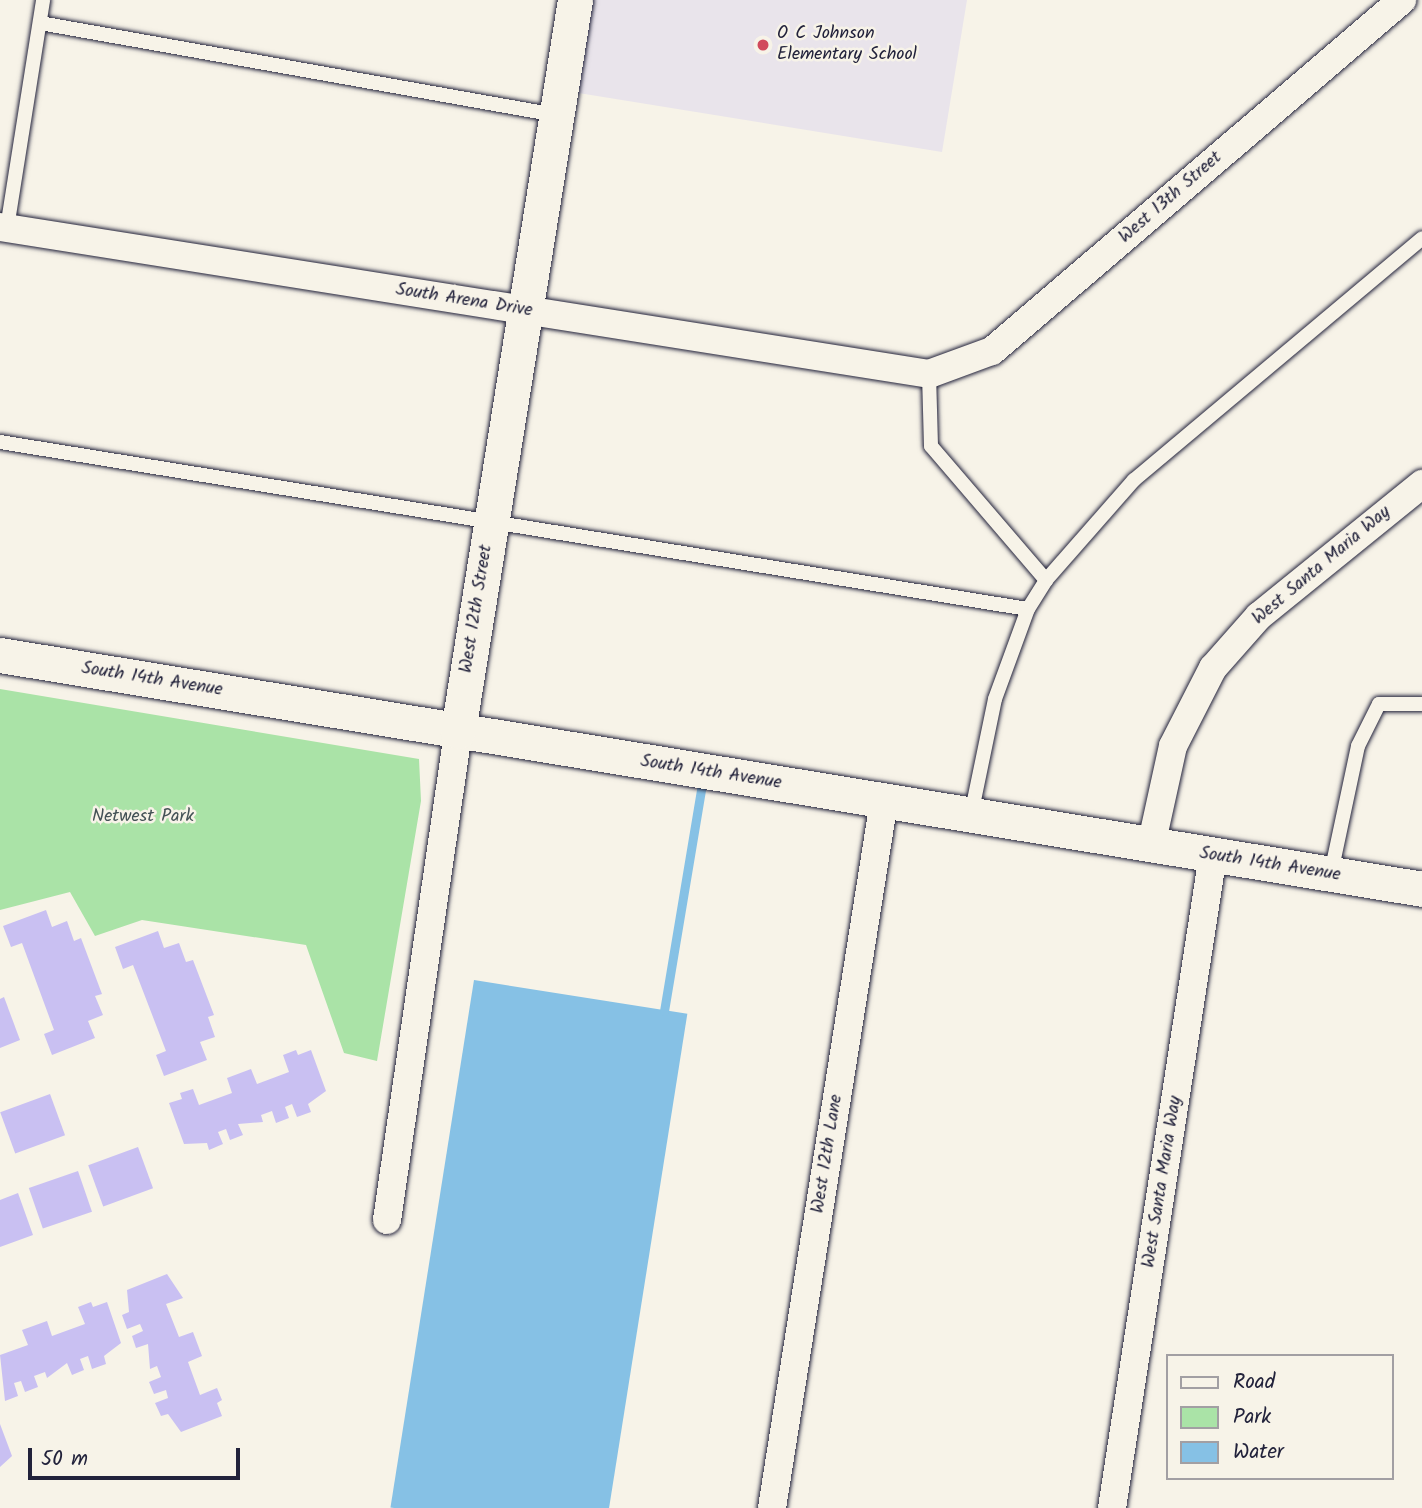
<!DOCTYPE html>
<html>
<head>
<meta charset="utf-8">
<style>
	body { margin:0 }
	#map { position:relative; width:1422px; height:1508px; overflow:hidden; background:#f7f3e8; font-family:Kalam,sans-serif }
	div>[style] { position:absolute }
	.built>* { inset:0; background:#e9e4eb }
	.green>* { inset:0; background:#aae3a7 }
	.water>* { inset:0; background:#86c1e5; transform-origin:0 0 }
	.stream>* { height:9px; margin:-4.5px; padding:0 4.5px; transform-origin:4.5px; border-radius:4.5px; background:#86c1e5 }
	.building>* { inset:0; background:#c9c0f2; transform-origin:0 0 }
	.roads { filter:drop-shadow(0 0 2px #22223b) drop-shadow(0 0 2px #22223b) }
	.service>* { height:14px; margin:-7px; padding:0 7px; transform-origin:7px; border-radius:7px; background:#f7f3e8 }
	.minor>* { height:28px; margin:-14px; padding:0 14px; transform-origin:14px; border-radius:14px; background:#f7f3e8 }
	.tertiary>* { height:35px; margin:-17.5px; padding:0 17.5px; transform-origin:17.5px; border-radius:17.5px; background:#f7f3e8 }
	.dots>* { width:19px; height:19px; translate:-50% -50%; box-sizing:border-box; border:4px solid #f7f3e8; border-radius:50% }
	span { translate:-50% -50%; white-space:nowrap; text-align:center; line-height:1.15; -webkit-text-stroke:5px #f7f3e8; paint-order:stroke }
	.poi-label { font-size:18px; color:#22223b }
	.left { translate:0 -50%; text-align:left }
	.street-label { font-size:18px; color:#22223b }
	.park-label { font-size:18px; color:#445256 }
	.legend { position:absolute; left:1166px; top:1354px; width:228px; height:126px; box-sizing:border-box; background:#f7f3e8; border:2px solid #a29fa3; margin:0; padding:9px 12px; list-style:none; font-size:21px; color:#22223b }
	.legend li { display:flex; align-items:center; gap:14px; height:35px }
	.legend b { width:35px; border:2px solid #a29fa3 }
	.scale { position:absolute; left:28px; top:1448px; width:212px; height:32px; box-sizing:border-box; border:4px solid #22223b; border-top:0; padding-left:9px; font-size:21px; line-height:24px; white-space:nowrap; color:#22223b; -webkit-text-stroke:5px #f7f3e8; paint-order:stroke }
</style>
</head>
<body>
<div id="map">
	<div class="built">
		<div style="clip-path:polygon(575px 0,967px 0,942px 152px,560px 90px)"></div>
	</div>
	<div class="green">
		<div style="clip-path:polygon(0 689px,419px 759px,421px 801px,377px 1061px,344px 1053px,306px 945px,142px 920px,95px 936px,70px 892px,0 910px)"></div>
	</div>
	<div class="water">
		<div style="left:474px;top:980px;width:216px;height:534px;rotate:9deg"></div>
	</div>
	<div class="stream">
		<div style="left:664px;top:1011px;width:237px;rotate:-80.5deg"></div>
	</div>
	<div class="building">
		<div style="clip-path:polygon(46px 910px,52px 927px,67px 921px,74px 941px,81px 938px,102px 994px,95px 996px,103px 1015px,88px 1021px,95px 1038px,52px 1055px,44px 1034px,54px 1030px,22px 943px,11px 947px,3px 926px)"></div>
		<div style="clip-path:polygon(158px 931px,164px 948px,179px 943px,186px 962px,193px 960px,214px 1015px,208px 1017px,215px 1037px,200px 1042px,207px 1060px,164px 1076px,156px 1055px,166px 1051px,133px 965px,123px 969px,115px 947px)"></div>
		<div style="clip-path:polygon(4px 997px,20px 1040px,0 1048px,0 999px)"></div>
		<div style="clip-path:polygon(296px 1050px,298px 1055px,311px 1050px,326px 1091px,308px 1104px,311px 1112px,297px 1117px,292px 1104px,285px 1107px,289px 1118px,276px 1123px,272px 1111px,261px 1115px,263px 1122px,238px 1124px,243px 1135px,230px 1140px,226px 1129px,218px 1132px,223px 1144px,209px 1150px,207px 1143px,184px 1144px,169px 1103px,182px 1099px,180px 1093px,193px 1089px,199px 1105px,232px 1093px,227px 1078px,251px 1069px,257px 1084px,289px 1072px,283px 1055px)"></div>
		<div style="left:50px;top:1094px;width:44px;height:53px;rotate:70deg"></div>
		<div style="left:138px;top:1147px;width:44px;height:53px;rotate:70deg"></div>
		<div style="left:78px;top:1171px;width:43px;height:52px;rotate:71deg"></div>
		<div style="clip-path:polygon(18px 1193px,33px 1235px,0 1247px,0 1200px)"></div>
		<div style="clip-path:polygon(167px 1274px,183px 1298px,166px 1304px,179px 1337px,193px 1332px,202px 1356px,188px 1362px,200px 1395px,217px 1388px,222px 1400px,217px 1403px,222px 1416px,181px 1432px,168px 1414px,161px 1416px,155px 1403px,168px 1398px,166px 1390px,154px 1394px,149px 1382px,161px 1377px,157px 1366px,150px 1369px,148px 1344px,136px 1348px,132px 1336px,143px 1331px,140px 1324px,127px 1329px,122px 1315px,129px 1312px,127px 1290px)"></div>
		<div style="clip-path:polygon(91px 1302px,93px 1307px,107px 1302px,121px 1343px,104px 1356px,106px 1364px,92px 1369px,88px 1356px,80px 1359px,84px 1370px,72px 1375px,67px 1363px,47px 1378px,45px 1372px,34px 1376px,38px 1387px,25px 1392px,21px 1381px,14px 1383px,18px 1396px,5px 1401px,0 1355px,28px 1345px,22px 1330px,47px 1321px,52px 1336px,85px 1324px,78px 1307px)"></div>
		<div style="clip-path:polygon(0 1424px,12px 1456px,0 1467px)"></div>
	</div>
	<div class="roads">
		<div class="service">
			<div style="left:40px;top:23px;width:524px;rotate:10.11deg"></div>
			<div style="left:7px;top:228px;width:231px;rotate:-81deg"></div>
			<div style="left:929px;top:374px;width:72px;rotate:88.4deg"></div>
			<div style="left:931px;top:446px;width:177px;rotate:49.4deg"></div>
			<div style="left:0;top:442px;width:1041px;rotate:9.23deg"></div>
			<div style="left:971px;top:815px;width:118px;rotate:-78.3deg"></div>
			<div style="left:995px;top:699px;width:96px;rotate:-69.9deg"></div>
			<div style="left:1028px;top:609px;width:34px;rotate:-58deg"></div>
			<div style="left:1046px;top:580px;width:133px;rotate:-48.7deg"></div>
			<div style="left:1134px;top:480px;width:376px;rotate:-40deg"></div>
			<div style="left:1331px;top:873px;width:130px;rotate:-78deg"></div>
			<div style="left:1358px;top:746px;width:47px;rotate:-63.4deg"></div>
			<div style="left:1379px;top:704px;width:43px"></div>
		</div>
		<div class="minor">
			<div style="left:0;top:227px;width:941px;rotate:8.99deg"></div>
			<div style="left:929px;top:374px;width:67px;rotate:-20.1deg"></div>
			<div style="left:992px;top:351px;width:540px;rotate:-40.57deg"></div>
			<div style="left:1151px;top:846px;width:102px;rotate:-77.6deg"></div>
			<div style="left:1173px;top:746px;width:88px;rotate:-62.9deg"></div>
			<div style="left:1213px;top:668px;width:69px;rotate:-48.5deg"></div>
			<div style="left:1259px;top:616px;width:210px;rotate:-39deg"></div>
			<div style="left:387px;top:1220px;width:494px;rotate:-81.7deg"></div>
			<div style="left:772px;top:1508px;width:716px;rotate:-81deg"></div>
			<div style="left:1112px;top:1508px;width:661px;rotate:-81.21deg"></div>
		</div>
		<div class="tertiary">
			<div style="left:0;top:655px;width:1441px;rotate:9.34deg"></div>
			<div style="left:458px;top:731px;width:740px;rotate:-80.91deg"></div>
		</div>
	</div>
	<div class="dots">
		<div style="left:763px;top:45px;background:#d1495b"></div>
	</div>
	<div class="poi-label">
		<span class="left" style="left:777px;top:45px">O C Johnson<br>Elementary School</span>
	</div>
	<div class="street-label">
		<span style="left:1171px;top:198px;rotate:-41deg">West 13th Street</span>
		<span style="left:464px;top:301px;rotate:9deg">South Arena Drive</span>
		<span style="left:1322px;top:566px;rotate:-40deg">West Santa Maria Way</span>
		<span style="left:477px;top:609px;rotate:-81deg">West 12th Street</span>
		<span style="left:152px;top:680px;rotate:9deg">South 14th Avenue</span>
		<span style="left:711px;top:773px;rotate:9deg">South 14th Avenue</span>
		<span style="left:1270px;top:865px;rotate:9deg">South 14th Avenue</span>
		<span style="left:828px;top:1154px;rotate:-81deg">West 12th Lane</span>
		<span style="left:1163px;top:1182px;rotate:-81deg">West Santa Maria Way</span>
	</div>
	<div class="park-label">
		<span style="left:143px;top:817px">Netwest Park</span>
	</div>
	<ul class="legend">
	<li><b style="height:9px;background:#f7f3e8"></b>Road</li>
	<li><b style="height:19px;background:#aae3a7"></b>Park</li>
	<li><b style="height:19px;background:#86c1e5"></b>Water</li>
	</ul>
	<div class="scale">50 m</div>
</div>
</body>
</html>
